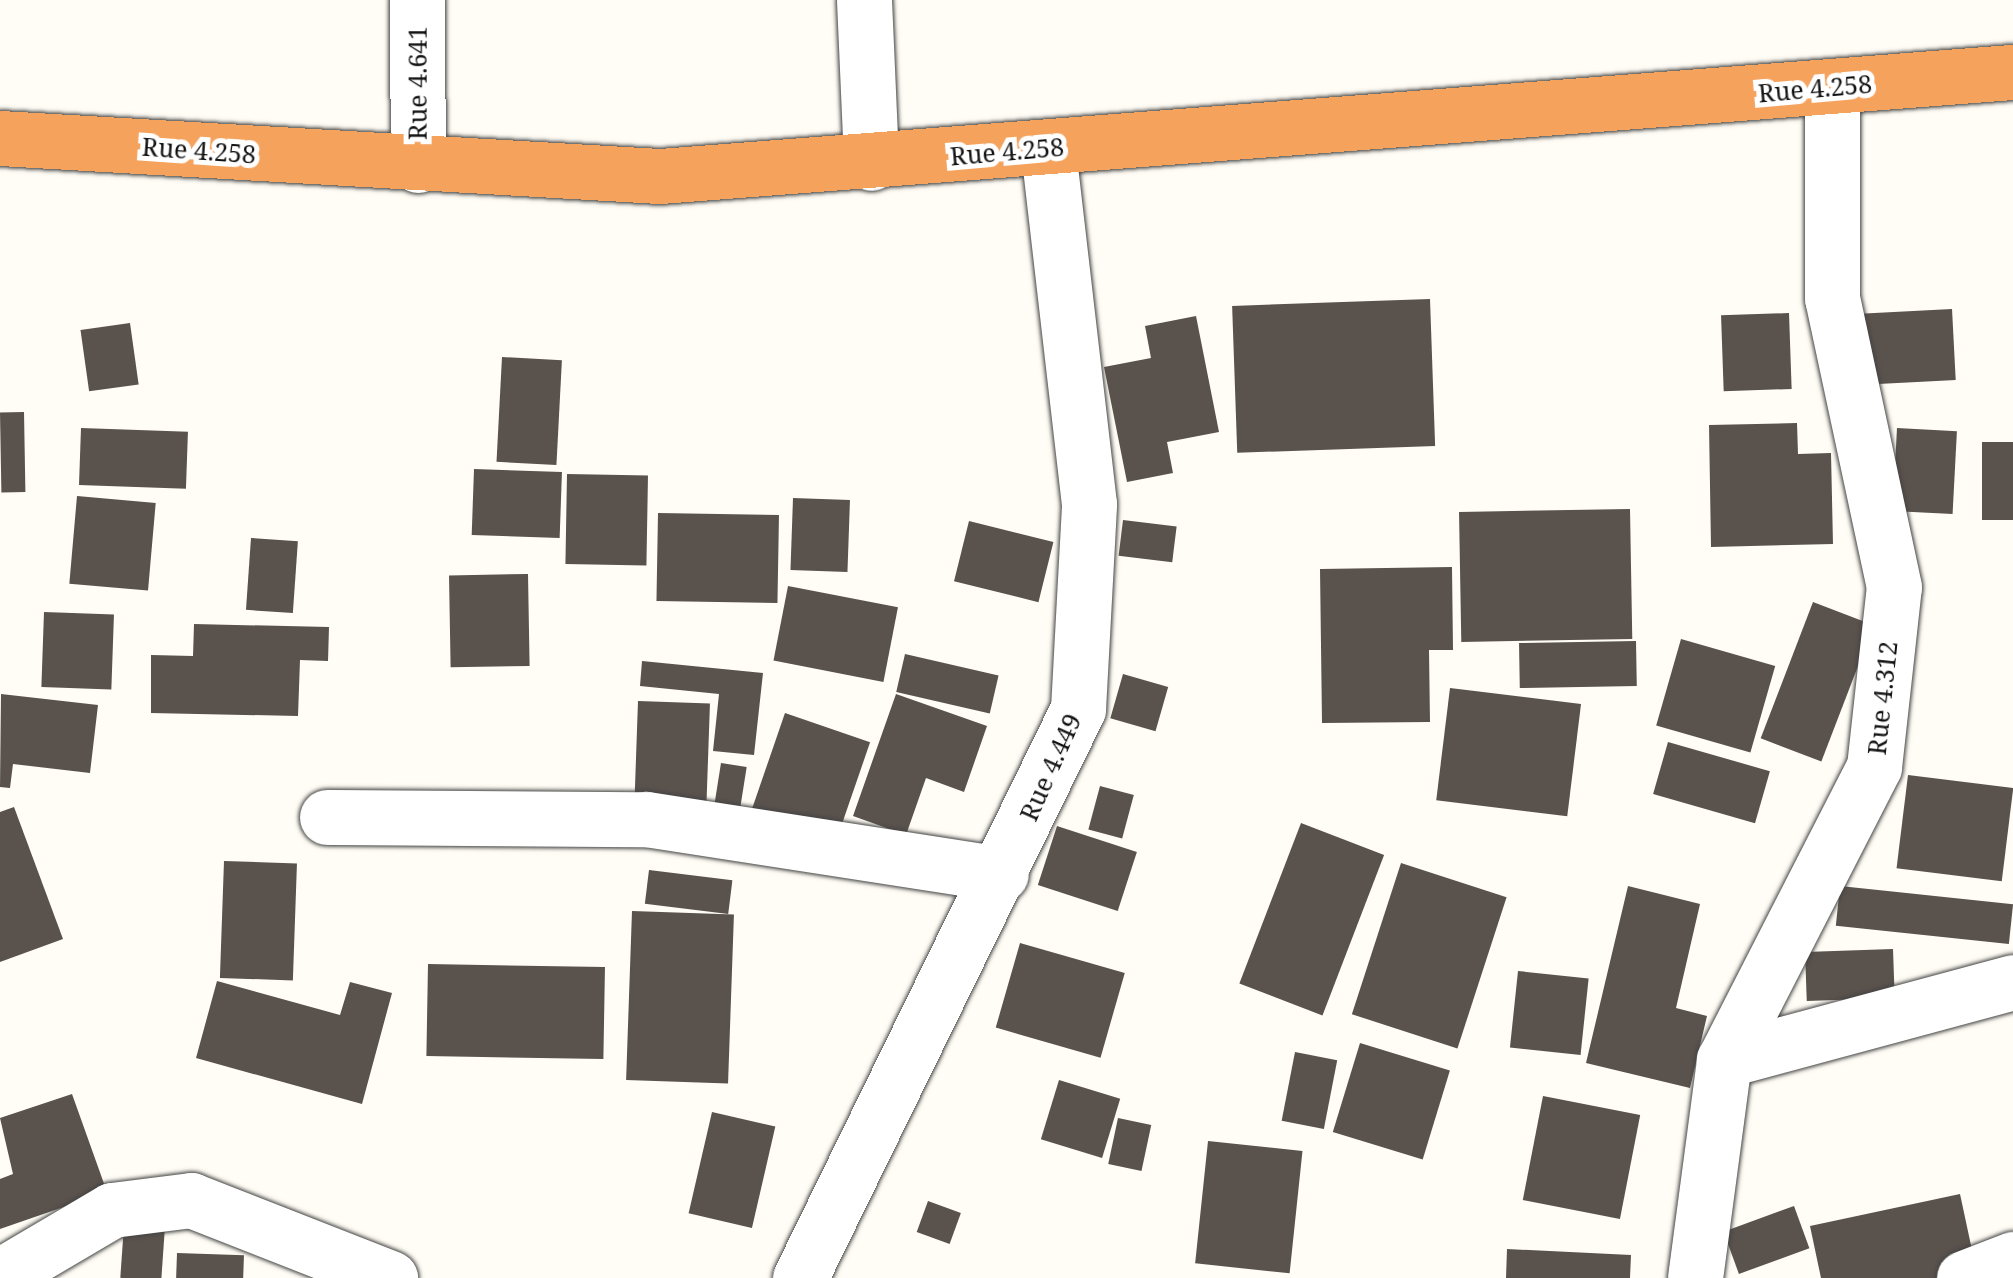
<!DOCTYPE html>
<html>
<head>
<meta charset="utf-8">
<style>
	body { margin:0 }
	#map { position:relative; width:2013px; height:1278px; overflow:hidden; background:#fffdf5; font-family:"Noto Serif",serif }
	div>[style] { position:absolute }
	.building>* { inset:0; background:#5a524d; transform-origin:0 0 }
	.roads { filter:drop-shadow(0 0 2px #444) drop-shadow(0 0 2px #444) }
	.street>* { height:55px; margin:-27.5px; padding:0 27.5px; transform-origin:27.5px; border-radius:27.5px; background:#fff }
	.highway>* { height:55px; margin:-27.5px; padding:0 27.5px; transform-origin:27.5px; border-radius:27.5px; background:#f5a25d }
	span { translate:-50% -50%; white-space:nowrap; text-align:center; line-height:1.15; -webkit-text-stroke:10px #fff; paint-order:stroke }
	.street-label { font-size:25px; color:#111 }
</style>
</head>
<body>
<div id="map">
	<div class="building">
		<div style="left:1430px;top:299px;width:147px;height:198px;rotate:88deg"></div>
		<div style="left:1952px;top:309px;width:71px;height:97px;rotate:87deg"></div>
		<div style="left:1789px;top:313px;width:76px;height:68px;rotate:88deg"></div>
		<div style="clip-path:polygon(1196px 316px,1219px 432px,1167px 442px,1173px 473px,1127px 482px,1104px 367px,1151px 358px,1145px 326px)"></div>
		<div style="left:130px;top:323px;width:62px;height:50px;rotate:82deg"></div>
		<div style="left:502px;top:357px;width:60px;height:105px;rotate:3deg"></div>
		<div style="left:24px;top:412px;width:80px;height:24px;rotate:89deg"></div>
		<div style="clip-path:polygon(1797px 423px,1798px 454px,1831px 453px,1833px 544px,1711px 547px,1709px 425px)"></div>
		<div style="left:81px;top:428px;width:107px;height:57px;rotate:2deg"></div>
		<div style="left:1897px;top:428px;width:60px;height:83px;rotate:3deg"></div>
		<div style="left:1982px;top:442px;width:31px;height:78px"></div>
		<div style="left:474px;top:469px;width:88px;height:66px;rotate:2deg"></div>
		<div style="left:567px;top:474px;width:81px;height:90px;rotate:1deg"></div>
		<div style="left:77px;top:496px;width:79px;height:88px;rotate:5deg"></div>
		<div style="left:793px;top:498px;width:57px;height:72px;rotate:2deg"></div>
		<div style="left:1630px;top:509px;width:130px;height:171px;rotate:89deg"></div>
		<div style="left:658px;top:513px;width:121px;height:88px;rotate:1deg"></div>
		<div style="left:1123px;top:520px;width:54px;height:36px;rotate:7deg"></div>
		<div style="left:969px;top:521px;width:87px;height:62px;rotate:14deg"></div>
		<div style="left:251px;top:538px;width:47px;height:72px;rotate:4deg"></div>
		<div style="clip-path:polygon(1452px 567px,1453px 650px,1429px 650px,1430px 722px,1322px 723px,1320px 569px)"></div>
		<div style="left:528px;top:574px;width:92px;height:79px;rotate:89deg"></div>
		<div style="left:788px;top:586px;width:112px;height:76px;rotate:11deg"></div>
		<div style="left:1813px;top:602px;width:65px;height:146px;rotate:21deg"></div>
		<div style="left:44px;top:612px;width:70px;height:75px;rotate:2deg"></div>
		<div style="clip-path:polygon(194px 624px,329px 627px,328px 661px,300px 660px,298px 716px,151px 713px,151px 655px,193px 656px)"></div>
		<div style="left:1681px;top:639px;width:98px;height:90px;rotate:16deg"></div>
		<div style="left:1636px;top:641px;width:45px;height:117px;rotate:89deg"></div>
		<div style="left:905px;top:654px;width:96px;height:39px;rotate:13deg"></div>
		<div style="clip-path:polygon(642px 661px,763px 673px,754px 755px,713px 751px,719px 694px,640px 686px)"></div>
		<div style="left:1123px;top:674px;width:47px;height:46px;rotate:16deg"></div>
		<div style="left:1450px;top:688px;width:132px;height:113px;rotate:7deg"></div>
		<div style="clip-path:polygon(1px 694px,98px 705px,90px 773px,13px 764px,10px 788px,0 787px)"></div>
		<div style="clip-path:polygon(896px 694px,987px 726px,964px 792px,926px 778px,906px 835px,853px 816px)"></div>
		<div style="left:638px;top:701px;width:72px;height:106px;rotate:2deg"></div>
		<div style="left:785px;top:713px;width:90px;height:132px;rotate:19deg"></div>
		<div style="left:1668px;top:742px;width:106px;height:54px;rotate:16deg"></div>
		<div style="left:721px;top:763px;width:26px;height:41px;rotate:9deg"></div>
		<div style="left:1908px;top:775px;width:106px;height:94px;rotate:7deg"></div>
		<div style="left:1100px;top:786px;width:35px;height:45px;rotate:15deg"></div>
		<div style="clip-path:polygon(14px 807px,63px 939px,0 962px,0 812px)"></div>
		<div style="left:1301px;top:823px;width:89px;height:172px;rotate:21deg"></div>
		<div style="left:1057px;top:826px;width:84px;height:62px;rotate:18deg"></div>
		<div style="left:224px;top:861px;width:73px;height:117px;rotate:2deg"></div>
		<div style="left:1401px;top:863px;width:111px;height:159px;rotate:18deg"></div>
		<div style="left:649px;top:870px;width:84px;height:34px;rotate:7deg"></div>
		<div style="clip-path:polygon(1628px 886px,1700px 904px,1676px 1008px,1707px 1016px,1690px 1088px,1586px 1063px)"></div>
		<div style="left:1840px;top:886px;width:174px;height:40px;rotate:6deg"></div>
		<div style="left:632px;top:911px;width:102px;height:169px;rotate:2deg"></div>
		<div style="left:1020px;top:943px;width:109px;height:88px;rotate:16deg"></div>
		<div style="left:1893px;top:949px;width:49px;height:88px;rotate:88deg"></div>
		<div style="left:428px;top:964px;width:177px;height:92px;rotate:1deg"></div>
		<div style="left:1518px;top:971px;width:71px;height:77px;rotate:6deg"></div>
		<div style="clip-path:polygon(217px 981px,340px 1015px,350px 982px,392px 993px,362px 1104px,196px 1058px)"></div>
		<div style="left:1360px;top:1043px;width:94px;height:93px;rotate:17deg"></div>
		<div style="left:1295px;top:1052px;width:43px;height:70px;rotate:11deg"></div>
		<div style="left:1059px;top:1080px;width:64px;height:62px;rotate:17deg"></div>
		<div style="clip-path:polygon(72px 1094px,107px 1192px,0 1229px,0 1179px,13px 1174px,0 1118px)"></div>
		<div style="left:1543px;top:1096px;width:99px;height:106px;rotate:11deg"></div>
		<div style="left:712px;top:1112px;width:65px;height:104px;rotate:13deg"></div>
		<div style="left:1118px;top:1118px;width:34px;height:47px;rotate:12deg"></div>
		<div style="left:1208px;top:1141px;width:95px;height:123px;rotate:6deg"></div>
		<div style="clip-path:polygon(1960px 1194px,1978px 1278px,1821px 1278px,1810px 1226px)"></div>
		<div style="left:928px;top:1201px;width:35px;height:33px;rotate:20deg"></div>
		<div style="left:1794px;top:1206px;width:45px;height:75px;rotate:70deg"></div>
		<div style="left:124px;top:1225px;width:41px;height:53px;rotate:4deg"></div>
		<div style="clip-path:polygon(1507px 1249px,1631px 1255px,1630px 1278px,1506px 1278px)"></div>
		<div style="left:177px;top:1253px;width:67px;height:25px;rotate:2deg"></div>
	</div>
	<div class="roads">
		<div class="street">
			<div style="left:417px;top:0;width:165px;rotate:89.7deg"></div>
			<div style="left:864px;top:0;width:163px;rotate:87.5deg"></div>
			<div style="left:327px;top:817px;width:319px;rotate:0.4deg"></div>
			<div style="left:646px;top:819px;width:359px;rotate:8.8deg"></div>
			<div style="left:1724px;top:1060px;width:299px;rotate:-15.1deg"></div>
			<div style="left:0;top:1276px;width:130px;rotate:-30.5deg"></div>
			<div style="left:112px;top:1210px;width:80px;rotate:-7.2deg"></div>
			<div style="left:191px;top:1200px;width:214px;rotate:21.4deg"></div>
			<div style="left:800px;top:1278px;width:633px;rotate:-63.96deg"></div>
			<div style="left:1078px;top:709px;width:205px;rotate:-86.9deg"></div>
			<div style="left:1089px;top:504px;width:359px;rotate:-96.6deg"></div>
			<div style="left:1695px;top:1278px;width:220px;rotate:-82.4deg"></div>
			<div style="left:1724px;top:1060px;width:329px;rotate:-62.9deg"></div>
			<div style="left:1874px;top:767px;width:181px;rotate:-83.7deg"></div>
			<div style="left:1894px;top:587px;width:296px;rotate:-102.1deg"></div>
			<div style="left:1832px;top:298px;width:211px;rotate:-90deg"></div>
			<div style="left:1964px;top:1278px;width:53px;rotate:-21.2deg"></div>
		</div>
		<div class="highway">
			<div style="left:0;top:138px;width:661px;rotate:3.3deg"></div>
			<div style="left:660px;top:176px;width:1357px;rotate:-4.4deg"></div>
		</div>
	</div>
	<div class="street-label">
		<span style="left:417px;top:83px;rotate:-90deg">Rue 4.641</span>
		<span style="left:1815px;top:88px;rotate:-5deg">Rue 4.258</span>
		<span style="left:199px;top:150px;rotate:4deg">Rue 4.258</span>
		<span style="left:1007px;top:151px;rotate:-5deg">Rue 4.258</span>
		<span style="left:1882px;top:698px;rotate:-84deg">Rue 4.312</span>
		<span style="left:1050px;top:767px;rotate:-66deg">Rue 4.449</span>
	</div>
</div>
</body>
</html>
